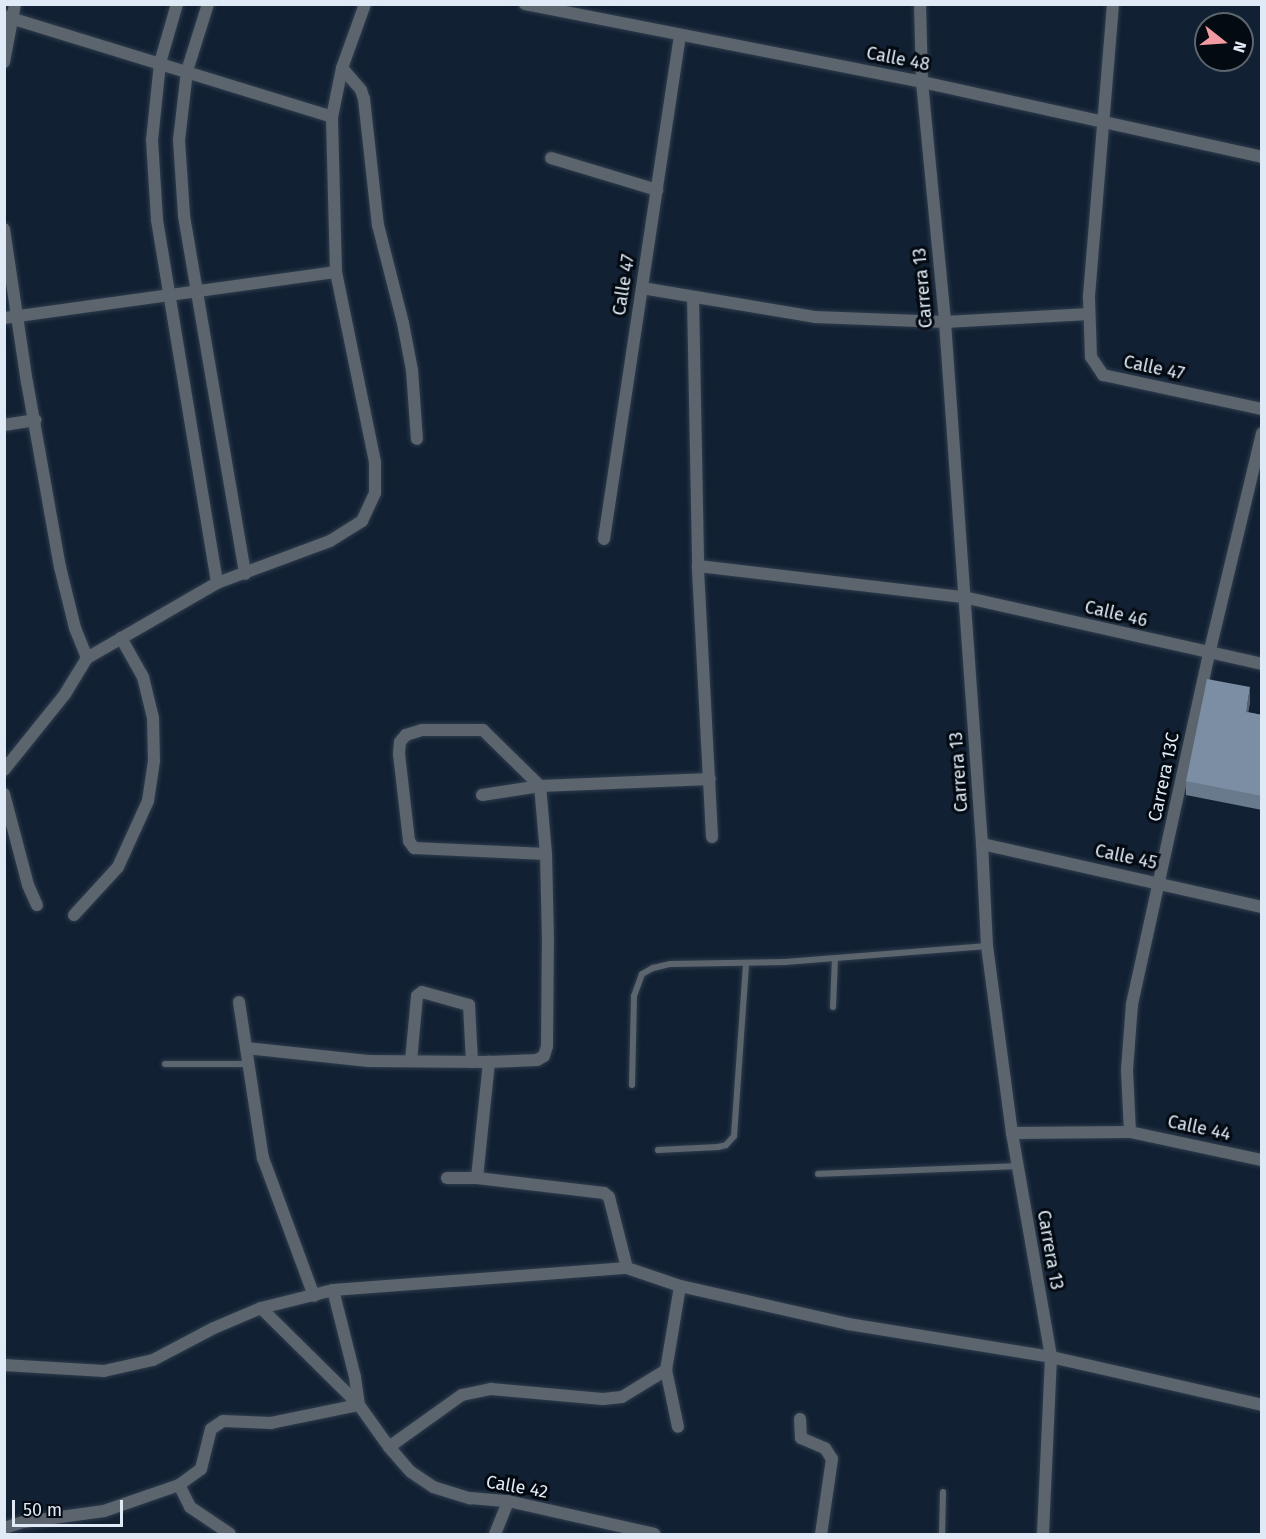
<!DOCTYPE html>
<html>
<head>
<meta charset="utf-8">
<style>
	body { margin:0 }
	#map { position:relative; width:1266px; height:1539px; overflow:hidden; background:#112032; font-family:"Fira Sans",sans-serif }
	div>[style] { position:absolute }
	.roads { filter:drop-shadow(0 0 2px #2e3c4d) drop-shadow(0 0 2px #2e3c4d) }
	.lane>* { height:6px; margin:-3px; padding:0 3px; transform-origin:3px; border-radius:3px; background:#5c646d }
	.street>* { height:12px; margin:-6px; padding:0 6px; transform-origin:6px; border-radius:6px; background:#5c646d }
	.wall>* { inset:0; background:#6a7a8d }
	.shaded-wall>* { inset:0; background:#566373 }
	.building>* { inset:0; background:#7b8ea4 }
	span { translate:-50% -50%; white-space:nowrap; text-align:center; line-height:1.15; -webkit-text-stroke:6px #040a11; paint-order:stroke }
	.street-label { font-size:18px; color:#dfeaf6 }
	.frame { position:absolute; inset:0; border:6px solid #dfeaf6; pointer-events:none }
	.north { position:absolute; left:1194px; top:12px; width:60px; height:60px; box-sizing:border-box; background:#040a11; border:2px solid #5c646d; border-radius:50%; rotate:107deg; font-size:16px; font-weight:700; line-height:24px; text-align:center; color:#dfeaf6 }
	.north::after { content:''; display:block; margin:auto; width:21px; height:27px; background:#f49aa3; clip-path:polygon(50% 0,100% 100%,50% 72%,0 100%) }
	.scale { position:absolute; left:12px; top:1500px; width:111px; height:27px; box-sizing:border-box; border:3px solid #dfeaf6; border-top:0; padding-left:8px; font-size:18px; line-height:21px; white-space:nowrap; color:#dfeaf6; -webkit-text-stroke:4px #040a11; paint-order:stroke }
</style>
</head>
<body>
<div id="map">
	<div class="roads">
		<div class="lane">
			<div style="left:833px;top:1007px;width:49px;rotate:-87.7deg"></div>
			<div style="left:165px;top:1064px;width:82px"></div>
			<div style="left:632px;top:1085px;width:89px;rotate:-88.7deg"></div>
			<div style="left:634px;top:996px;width:23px;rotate:-70deg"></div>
			<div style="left:642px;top:974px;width:13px;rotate:-29deg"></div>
			<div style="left:653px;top:968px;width:18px;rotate:-13deg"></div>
			<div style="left:671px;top:964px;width:114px;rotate:-1deg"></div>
			<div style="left:785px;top:962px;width:203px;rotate:-4.5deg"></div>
			<div style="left:658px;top:1150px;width:60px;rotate:-2.9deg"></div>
			<div style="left:718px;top:1147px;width:8px;rotate:-14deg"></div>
			<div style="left:726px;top:1145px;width:12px;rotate:-48deg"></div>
			<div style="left:734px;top:1136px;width:173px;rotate:-86deg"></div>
			<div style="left:818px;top:1174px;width:199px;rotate:-2.3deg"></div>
			<div style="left:942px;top:1534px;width:42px;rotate:-88.6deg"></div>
		</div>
		<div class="street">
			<div style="left:177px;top:4px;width:61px;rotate:106.1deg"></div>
			<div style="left:160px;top:63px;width:77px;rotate:95.9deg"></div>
			<div style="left:152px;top:140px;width:80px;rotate:86.4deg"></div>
			<div style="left:157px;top:220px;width:368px;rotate:80.6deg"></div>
			<div style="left:208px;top:4px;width:70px;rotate:107.4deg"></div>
			<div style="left:187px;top:71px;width:69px;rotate:96.6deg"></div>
			<div style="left:179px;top:140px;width:76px;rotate:86.2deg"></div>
			<div style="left:184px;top:216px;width:363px;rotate:80.3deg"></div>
			<div style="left:525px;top:4px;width:405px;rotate:11.1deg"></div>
			<div style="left:922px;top:82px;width:348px;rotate:12.4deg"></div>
			<div style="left:920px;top:4px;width:78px;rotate:88.5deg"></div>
			<div style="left:922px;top:82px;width:241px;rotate:84.5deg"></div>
			<div style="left:945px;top:322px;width:523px;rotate:85.95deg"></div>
			<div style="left:982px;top:844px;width:102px;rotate:87.2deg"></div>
			<div style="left:987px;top:946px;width:189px;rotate:82.4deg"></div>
			<div style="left:1012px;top:1133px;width:227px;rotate:80.1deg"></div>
			<div style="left:1051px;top:1357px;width:177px;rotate:92.6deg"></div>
			<div style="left:1113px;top:4px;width:295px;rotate:94.7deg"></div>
			<div style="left:1089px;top:298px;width:59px;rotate:88.1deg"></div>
			<div style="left:1091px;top:357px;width:22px;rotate:56deg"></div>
			<div style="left:1103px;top:375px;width:163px;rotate:12.1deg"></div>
			<div style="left:4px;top:16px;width:343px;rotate:17.1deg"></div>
			<div style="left:4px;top:62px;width:59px;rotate:-79.3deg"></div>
			<div style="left:342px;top:68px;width:29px;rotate:49deg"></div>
			<div style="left:361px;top:90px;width:9px;rotate:72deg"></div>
			<div style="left:364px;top:99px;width:127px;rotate:83.7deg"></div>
			<div style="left:378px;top:225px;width:101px;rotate:75.7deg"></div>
			<div style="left:403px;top:323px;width:48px;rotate:79.2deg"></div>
			<div style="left:412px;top:370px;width:69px;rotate:85.9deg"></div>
			<div style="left:551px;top:158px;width:111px;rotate:16.8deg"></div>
			<div style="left:4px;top:229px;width:155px;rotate:81.5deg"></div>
			<div style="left:27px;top:382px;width:188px;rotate:79.9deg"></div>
			<div style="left:60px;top:567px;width:63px;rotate:76.2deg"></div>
			<div style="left:75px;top:628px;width:32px;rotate:68deg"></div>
			<div style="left:642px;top:288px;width:175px;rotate:9.5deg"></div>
			<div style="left:815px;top:317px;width:130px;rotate:2.2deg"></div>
			<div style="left:945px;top:322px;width:144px;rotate:-3.2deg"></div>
			<div style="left:693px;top:297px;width:269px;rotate:88.9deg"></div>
			<div style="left:4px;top:318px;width:335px;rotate:-7.9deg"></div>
			<div style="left:4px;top:425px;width:32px;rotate:-9deg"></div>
			<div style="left:604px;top:539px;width:510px;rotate:-81.42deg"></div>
			<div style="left:4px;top:770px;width:97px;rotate:-51.2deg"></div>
			<div style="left:65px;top:694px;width:42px;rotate:-58.6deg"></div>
			<div style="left:87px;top:658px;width:150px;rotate:-30deg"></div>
			<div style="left:217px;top:583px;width:121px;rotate:-20.4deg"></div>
			<div style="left:330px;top:541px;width:38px;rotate:-32deg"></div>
			<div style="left:362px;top:521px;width:31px;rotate:-65deg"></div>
			<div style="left:375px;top:493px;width:31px;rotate:-90deg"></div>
			<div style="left:375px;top:462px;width:194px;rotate:-101.6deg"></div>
			<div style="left:336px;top:272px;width:155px;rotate:-91.5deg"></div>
			<div style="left:332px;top:117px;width:50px;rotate:-78.5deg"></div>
			<div style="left:342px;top:68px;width:68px;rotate:-70.2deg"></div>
			<div style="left:4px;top:794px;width:94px;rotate:75.2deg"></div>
			<div style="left:28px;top:885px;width:22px;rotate:66deg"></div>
			<div style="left:482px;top:795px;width:59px;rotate:-8.8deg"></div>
			<div style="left:540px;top:786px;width:170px;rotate:-2.4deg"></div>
			<div style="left:712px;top:837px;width:271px;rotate:-93deg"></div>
			<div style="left:698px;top:566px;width:267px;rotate:6.7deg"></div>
			<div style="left:963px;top:597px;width:306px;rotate:12.6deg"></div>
			<div style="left:982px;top:844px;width:287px;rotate:12.7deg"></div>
			<div style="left:74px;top:915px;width:65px;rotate:-47.5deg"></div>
			<div style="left:118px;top:867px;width:72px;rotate:-65.6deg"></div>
			<div style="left:148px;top:801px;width:40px;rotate:-81.5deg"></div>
			<div style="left:154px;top:761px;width:43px;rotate:-91.3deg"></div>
			<div style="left:153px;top:718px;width:42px;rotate:-103.7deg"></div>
			<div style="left:143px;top:677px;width:45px;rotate:-119.4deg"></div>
			<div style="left:239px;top:1002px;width:158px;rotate:81.3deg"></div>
			<div style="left:263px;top:1158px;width:147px;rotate:69.7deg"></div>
			<div style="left:246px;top:1048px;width:123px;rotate:6.1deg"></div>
			<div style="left:368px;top:1061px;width:121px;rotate:0.5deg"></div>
			<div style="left:489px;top:1062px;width:48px;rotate:-2.4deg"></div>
			<div style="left:537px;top:1060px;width:8px;rotate:-30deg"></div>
			<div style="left:544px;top:1056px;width:10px;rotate:-73deg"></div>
			<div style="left:547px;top:1046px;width:105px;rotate:-89.5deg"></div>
			<div style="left:548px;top:941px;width:87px;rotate:-91.3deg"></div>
			<div style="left:546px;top:854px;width:68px;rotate:-95deg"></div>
			<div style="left:540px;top:786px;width:80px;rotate:-135.5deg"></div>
			<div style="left:483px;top:730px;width:61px;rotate:180deg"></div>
			<div style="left:422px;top:730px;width:17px;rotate:163deg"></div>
			<div style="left:406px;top:735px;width:9px;rotate:131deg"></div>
			<div style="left:400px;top:742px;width:12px;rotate:95deg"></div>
			<div style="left:399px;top:754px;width:88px;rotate:83.4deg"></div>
			<div style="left:409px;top:841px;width:9px;rotate:54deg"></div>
			<div style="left:414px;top:848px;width:132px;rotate:2.6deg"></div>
			<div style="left:411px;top:1061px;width:65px;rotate:-84.7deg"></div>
			<div style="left:417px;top:996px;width:6px;rotate:-39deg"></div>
			<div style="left:422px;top:992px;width:49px;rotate:15.5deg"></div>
			<div style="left:469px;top:1005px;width:57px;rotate:87deg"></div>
			<div style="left:1130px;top:1132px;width:62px;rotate:-92.8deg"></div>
			<div style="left:1127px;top:1070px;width:66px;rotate:-85.7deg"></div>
			<div style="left:1132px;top:1004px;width:358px;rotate:-77.6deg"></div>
			<div style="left:1209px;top:654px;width:227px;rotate:-76.5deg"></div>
			<div style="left:1012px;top:1133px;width:118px;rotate:-0.5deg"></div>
			<div style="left:1130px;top:1132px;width:135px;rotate:12deg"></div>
			<div style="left:447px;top:1178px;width:30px"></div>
			<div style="left:477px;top:1178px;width:128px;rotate:6.7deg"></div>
			<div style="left:604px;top:1193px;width:6px;rotate:39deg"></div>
			<div style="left:609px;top:1197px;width:73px;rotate:75.8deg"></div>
			<div style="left:477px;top:1178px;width:117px;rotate:-84.1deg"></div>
			<div style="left:333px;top:1290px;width:90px;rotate:75.8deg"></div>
			<div style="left:355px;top:1377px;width:28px;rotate:82deg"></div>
			<div style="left:261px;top:1308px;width:138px;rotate:44.7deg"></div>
			<div style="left:359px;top:1405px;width:52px;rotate:54.5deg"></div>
			<div style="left:389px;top:1447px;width:33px;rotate:49deg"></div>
			<div style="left:411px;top:1472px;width:27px;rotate:34deg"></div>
			<div style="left:433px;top:1487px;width:39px;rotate:17deg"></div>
			<div style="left:470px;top:1498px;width:38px;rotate:5deg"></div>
			<div style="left:508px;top:1501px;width:150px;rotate:12.7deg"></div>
			<div style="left:4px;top:1365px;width:100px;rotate:3.4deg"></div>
			<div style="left:104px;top:1371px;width:50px;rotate:-12.7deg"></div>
			<div style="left:153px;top:1360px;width:69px;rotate:-27.7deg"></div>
			<div style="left:214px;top:1328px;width:51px;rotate:-23.1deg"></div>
			<div style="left:261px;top:1308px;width:74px;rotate:-14deg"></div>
			<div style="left:333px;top:1290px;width:295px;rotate:-4.3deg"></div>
			<div style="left:627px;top:1268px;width:56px;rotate:18.8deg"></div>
			<div style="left:680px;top:1286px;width:172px;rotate:12.7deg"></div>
			<div style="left:848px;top:1324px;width:206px;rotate:9.2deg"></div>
			<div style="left:1051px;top:1357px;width:216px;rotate:12.8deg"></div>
			<div style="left:666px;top:1370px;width:58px;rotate:78.1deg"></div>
			<div style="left:800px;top:1419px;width:19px;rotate:87deg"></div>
			<div style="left:801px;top:1438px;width:26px;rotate:23deg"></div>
			<div style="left:825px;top:1448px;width:13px;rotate:58deg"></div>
			<div style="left:832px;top:1459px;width:76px;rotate:98.3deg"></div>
			<div style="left:389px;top:1447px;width:90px;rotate:-35.5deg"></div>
			<div style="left:462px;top:1395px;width:30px;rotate:-12deg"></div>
			<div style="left:491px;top:1389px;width:112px;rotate:5.1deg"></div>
			<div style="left:603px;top:1399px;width:19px;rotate:-6deg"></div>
			<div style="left:622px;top:1397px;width:52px;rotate:-31.5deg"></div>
			<div style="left:666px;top:1370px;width:85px;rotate:-80.5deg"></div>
			<div style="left:179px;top:1485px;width:25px;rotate:63deg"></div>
			<div style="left:190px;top:1507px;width:48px;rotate:34deg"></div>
			<div style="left:4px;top:1528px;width:21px;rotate:-17deg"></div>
			<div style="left:24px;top:1522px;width:81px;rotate:-7.8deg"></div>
			<div style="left:104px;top:1511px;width:79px;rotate:-19.1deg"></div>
			<div style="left:179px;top:1485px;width:27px;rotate:-36deg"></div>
			<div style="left:201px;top:1469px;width:41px;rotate:-76deg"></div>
			<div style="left:211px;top:1429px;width:14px;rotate:-34deg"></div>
			<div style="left:223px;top:1421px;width:48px;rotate:2.4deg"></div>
			<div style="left:271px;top:1423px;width:90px;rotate:-11.6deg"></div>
			<div style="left:495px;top:1534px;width:35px;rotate:-68deg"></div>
		</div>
	</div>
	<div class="wall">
		<div style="clip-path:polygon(1250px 702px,1248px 712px,1262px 715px,1262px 810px,1186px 795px,1186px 781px)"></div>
	</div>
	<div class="shaded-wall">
		<div style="clip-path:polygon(1250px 687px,1250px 702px,1246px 726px,1246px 712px)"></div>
	</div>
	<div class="building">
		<div style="clip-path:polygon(1207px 679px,1250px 687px,1246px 712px,1262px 715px,1262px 796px,1186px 781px)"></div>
	</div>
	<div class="street-label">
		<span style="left:898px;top:59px;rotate:11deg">Calle 48</span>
		<span style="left:624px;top:285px;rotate:-81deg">Calle 47</span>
		<span style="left:923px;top:288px;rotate:-95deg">Carrera 13</span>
		<span style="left:1154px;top:368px;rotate:12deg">Calle 47</span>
		<span style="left:1116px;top:614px;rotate:13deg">Calle 46</span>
		<span style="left:959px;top:772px;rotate:-94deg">Carrera 13</span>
		<span style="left:1164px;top:777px;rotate:-78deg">Carrera 13C</span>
		<span style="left:1126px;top:857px;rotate:12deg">Calle 45</span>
		<span style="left:1199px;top:1128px;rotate:12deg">Calle 44</span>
		<span style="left:1050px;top:1250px;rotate:80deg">Carrera 13</span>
		<span style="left:517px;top:1487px;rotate:10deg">Calle 42</span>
	</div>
	<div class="frame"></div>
	<div class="north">N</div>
	<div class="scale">50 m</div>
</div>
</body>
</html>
